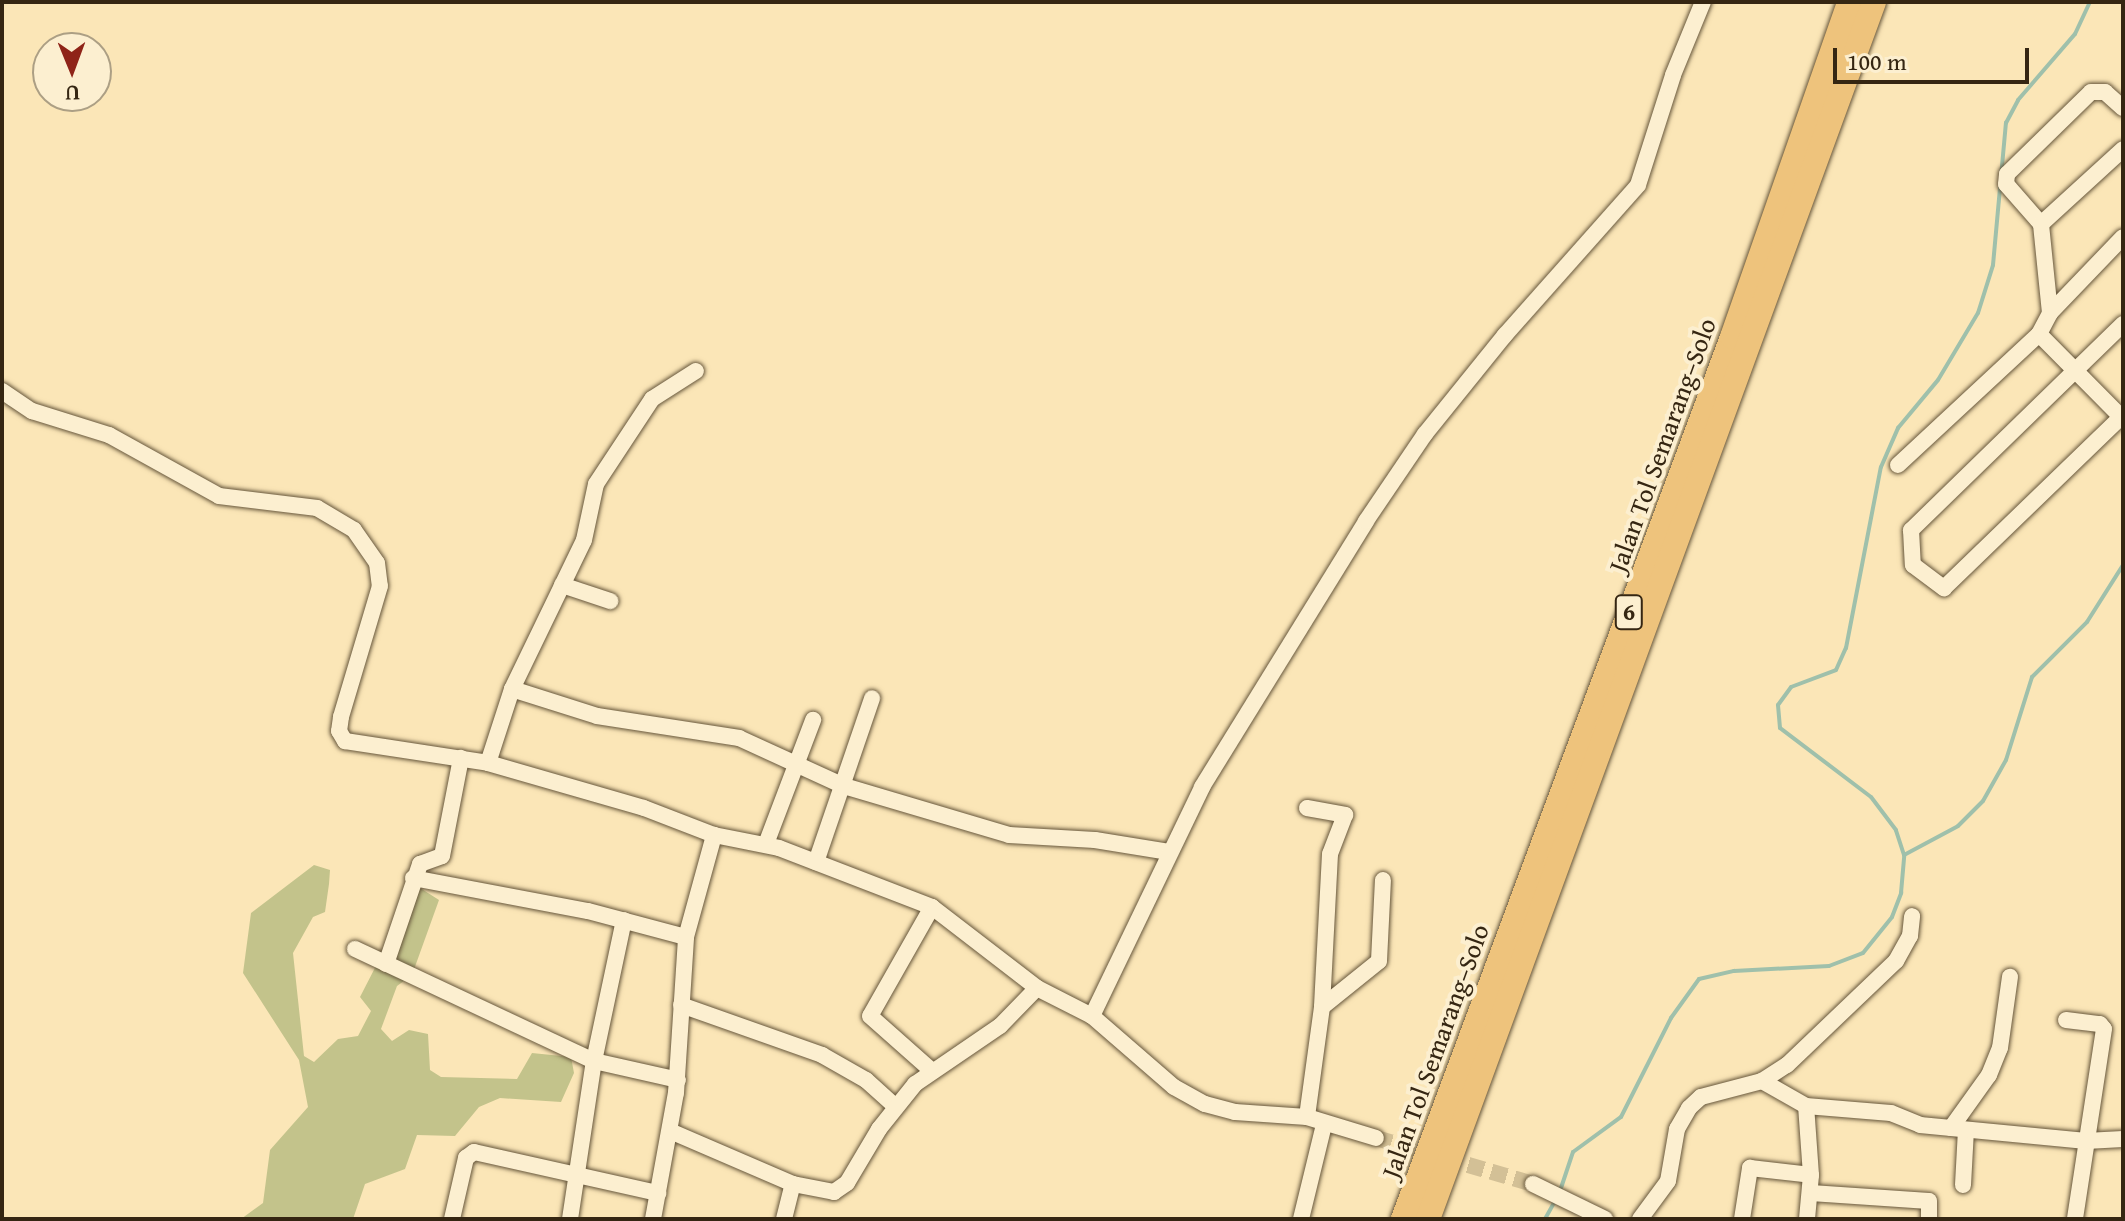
<!DOCTYPE html>
<html>
<head>
<meta charset="utf-8">
<style>
	body { margin:0 }
	#map { position:relative; width:2125px; height:1221px; overflow:hidden; background:#fbe6b7; font-family:"Gentium Book Plus",serif }
	div>[style] { position:absolute }
	.green>* { inset:0; background:#c3c38b }
	.stream>* { height:4px; margin:-2px; padding:0 2px; transform-origin:2px; border-radius:2px; background:#9fc0ab }
	.minor-tunnel>* { height:16px; margin-top:-8px; transform-origin:0; background:repeating-linear-gradient(90deg,#d3c096 0 16px,transparent 0 24px) }
	.roads { filter:drop-shadow(0 0 2px #66563b) drop-shadow(0 0 2px #66563b) }
	.minor>* { height:16px; margin:-8px; padding:0 8px; transform-origin:8px; border-radius:8px; background:#fcefd0 }
	.highway>* { height:24px; margin:-12px; padding:0 12px; transform-origin:12px; border-radius:12px; background:#eec37c }
	span { translate:-50% -50%; white-space:nowrap; text-align:center; line-height:1.15; -webkit-text-stroke:8px #fcefd0; paint-order:stroke }
	.shield-label span { padding:2px 6px; background:#fcefd0; border:2px solid; border-radius:6px; -webkit-text-stroke-width:0 }
	.shield-label { font-size:24px; color:#352612; font-weight:700 }
	.street-label { font-size:26px; color:#352612 }
	.frame { position:absolute; inset:0; border:4px solid #352612; pointer-events:none }
	.north { position:absolute; left:32px; top:32px; width:80px; height:80px; box-sizing:border-box; background:#fcefd0; border:2px solid #ac9f84; border-radius:50%; rotate:179deg; font-size:22px; font-weight:700; line-height:32px; text-align:center; color:#352612 }
	.north::after { content:''; display:block; margin:auto; width:28px; height:36px; background:#8f2418; clip-path:polygon(50% 0,100% 100%,50% 72%,0 100%) }
	.scale { position:absolute; left:1833px; top:48px; width:196px; height:36px; box-sizing:border-box; border:4px solid #352612; border-top:0; padding-left:10px; font-size:24px; line-height:28px; white-space:nowrap; color:#352612; -webkit-text-stroke:6px #fcefd0; paint-order:stroke }
</style>
</head>
<body>
<div id="map">
	<div class="green">
		<div style="clip-path:polygon(314px 865px,330px 870px,329px 884px,325px 912px,313px 917px,293px 953px,304px 1056px,314px 1062px,338px 1039px,358px 1036px,371px 1011px,360px 997px,417px 886px,439px 900px,412px 975px,397px 986px,381px 1029px,392px 1041px,409px 1030px,428px 1034px,430px 1070px,441px 1077px,517px 1079px,532px 1053px,571px 1057px,574px 1073px,561px 1102px,500px 1098px,479px 1107px,455px 1136px,417px 1135px,405px 1169px,365px 1184px,353px 1219px,241px 1219px,263px 1203px,270px 1150px,308px 1107px,299px 1060px,243px 973px,251px 913px)"></div>
	</div>
	<div class="stream">
		<div style="left:1904px;top:855px;width:61px;rotate:-28.2deg"></div>
		<div style="left:1958px;top:826px;width:35px;rotate:-45deg"></div>
		<div style="left:1983px;top:801px;width:47px;rotate:-60.7deg"></div>
		<div style="left:2006px;top:760px;width:87px;rotate:-72.6deg"></div>
		<div style="left:2032px;top:677px;width:78px;rotate:-45deg"></div>
		<div style="left:2087px;top:622px;width:67px;rotate:-57.7deg"></div>
		<div style="left:1560px;top:1191px;width:41px;rotate:-71.6deg"></div>
		<div style="left:1573px;top:1152px;width:59px;rotate:-36.1deg"></div>
		<div style="left:1621px;top:1117px;width:111px;rotate:-63.2deg"></div>
		<div style="left:1671px;top:1018px;width:48px;rotate:-54.3deg"></div>
		<div style="left:1699px;top:979px;width:36px;rotate:-13deg"></div>
		<div style="left:1734px;top:971px;width:95px;rotate:-3deg"></div>
		<div style="left:1829px;top:966px;width:36px;rotate:-21deg"></div>
		<div style="left:1863px;top:953px;width:46px;rotate:-51.1deg"></div>
		<div style="left:1892px;top:917px;width:26px;rotate:-69deg"></div>
		<div style="left:1901px;top:893px;width:38px;rotate:-85deg"></div>
		<div style="left:1904px;top:855px;width:26px;rotate:-108deg"></div>
		<div style="left:1896px;top:830px;width:41px;rotate:-127.1deg"></div>
		<div style="left:1871px;top:797px;width:114px;rotate:-142.8deg"></div>
		<div style="left:1780px;top:728px;width:23px;rotate:-95deg"></div>
		<div style="left:1778px;top:705px;width:22px;rotate:-54deg"></div>
		<div style="left:1791px;top:687px;width:48px;rotate:-20.7deg"></div>
		<div style="left:1836px;top:670px;width:24px;rotate:-66deg"></div>
		<div style="left:1846px;top:648px;width:184px;rotate:-79.1deg"></div>
		<div style="left:1881px;top:467px;width:43px;rotate:-66.4deg"></div>
		<div style="left:1898px;top:428px;width:62px;rotate:-50.2deg"></div>
		<div style="left:1938px;top:380px;width:78px;rotate:-59.2deg"></div>
		<div style="left:1978px;top:313px;width:50px;rotate:-72.6deg"></div>
		<div style="left:1993px;top:265px;width:143px;rotate:-84.8deg"></div>
		<div style="left:2006px;top:123px;width:26px;rotate:-62deg"></div>
		<div style="left:2018px;top:100px;width:87px;rotate:-49.2deg"></div>
		<div style="left:2075px;top:34px;width:35px;rotate:-65deg"></div>
		<div style="left:1545px;top:1219px;width:23px;rotate:-61deg"></div>
	</div>
	<div class="minor-tunnel">
		<div style="left:1376px;top:1138px;width:164px;rotate:16.3deg"></div>
	</div>
	<div class="roads">
		<div class="minor">
			<div style="left:2041px;top:224px;width:53px;rotate:-131.2deg"></div>
			<div style="left:2006px;top:184px;width:10px;rotate:-84deg"></div>
			<div style="left:2007px;top:174px;width:117px;rotate:-44.3deg"></div>
			<div style="left:2091px;top:92px;width:14px"></div>
			<div style="left:2105px;top:92px;width:24px;rotate:42deg"></div>
			<div style="left:2050px;top:313px;width:105px;rotate:-46.2deg"></div>
			<div style="left:2123px;top:324px;width:296px;rotate:135.8deg"></div>
			<div style="left:1911px;top:530px;width:35px;rotate:87deg"></div>
			<div style="left:1913px;top:565px;width:39px;rotate:37deg"></div>
			<div style="left:1944px;top:588px;width:249px;rotate:-44deg"></div>
			<div style="left:2039px;top:334px;width:24px;rotate:-62deg"></div>
			<div style="left:2050px;top:313px;width:89px;rotate:-95.8deg"></div>
			<div style="left:2041px;top:224px;width:111px;rotate:-42.4deg"></div>
			<div style="left:2px;top:391px;width:36px;rotate:34deg"></div>
			<div style="left:32px;top:411px;width:81px;rotate:17.3deg"></div>
			<div style="left:109px;top:435px;width:126px;rotate:29deg"></div>
			<div style="left:219px;top:496px;width:99px;rotate:7deg"></div>
			<div style="left:317px;top:508px;width:43px;rotate:30.7deg"></div>
			<div style="left:354px;top:530px;width:40px;rotate:55.1deg"></div>
			<div style="left:377px;top:563px;width:23px;rotate:83deg"></div>
			<div style="left:380px;top:586px;width:137px;rotate:106.6deg"></div>
			<div style="left:341px;top:717px;width:14px;rotate:98deg"></div>
			<div style="left:339px;top:731px;width:12px;rotate:59deg"></div>
			<div style="left:345px;top:741px;width:145px;rotate:8.7deg"></div>
			<div style="left:488px;top:763px;width:162px;rotate:16.1deg"></div>
			<div style="left:644px;top:808px;width:75px;rotate:21.1deg"></div>
			<div style="left:1898px;top:465px;width:192px;rotate:-42.9deg"></div>
			<div style="left:2039px;top:334px;width:117px;rotate:45.3deg"></div>
			<div style="left:562px;top:585px;width:51px;rotate:18.4deg"></div>
			<div style="left:512px;top:689px;width:89px;rotate:17.6deg"></div>
			<div style="left:597px;top:716px;width:144px;rotate:8.8deg"></div>
			<div style="left:739px;top:738px;width:115px;rotate:24.6deg"></div>
			<div style="left:844px;top:786px;width:172px;rotate:16.5deg"></div>
			<div style="left:1009px;top:835px;width:86px;rotate:3.3deg"></div>
			<div style="left:1095px;top:840px;width:75px;rotate:9.2deg"></div>
			<div style="left:488px;top:763px;width:78px;rotate:-72deg"></div>
			<div style="left:512px;top:689px;width:165px;rotate:-64.2deg"></div>
			<div style="left:584px;top:540px;width:57px;rotate:-77.9deg"></div>
			<div style="left:596px;top:484px;width:102px;rotate:-56.6deg"></div>
			<div style="left:652px;top:399px;width:52px;rotate:-32.5deg"></div>
			<div style="left:1307px;top:808px;width:39px;rotate:10deg"></div>
			<div style="left:1345px;top:815px;width:42px;rotate:111deg"></div>
			<div style="left:1330px;top:854px;width:153px;rotate:93deg"></div>
			<div style="left:1322px;top:1007px;width:111px;rotate:97.8deg"></div>
			<div style="left:766px;top:844px;width:133px;rotate:-69.2deg"></div>
			<div style="left:816px;top:862px;width:173px;rotate:-71.1deg"></div>
			<div style="left:413px;top:878px;width:178px;rotate:10.7deg"></div>
			<div style="left:588px;top:911px;width:101px;rotate:14.9deg"></div>
			<div style="left:932px;top:907px;width:125px;rotate:119.6deg"></div>
			<div style="left:870px;top:1016px;width:83px;rotate:41.6deg"></div>
			<div style="left:355px;top:949px;width:264px;rotate:25.1deg"></div>
			<div style="left:594px;top:1061px;width:86px;rotate:12.7deg"></div>
			<div style="left:386px;top:964px;width:106px;rotate:-71.2deg"></div>
			<div style="left:420px;top:864px;width:23px;rotate:-20deg"></div>
			<div style="left:442px;top:856px;width:100px;rotate:-79deg"></div>
			<div style="left:681px;top:1005px;width:150px;rotate:19.5deg"></div>
			<div style="left:822px;top:1055px;width:51px;rotate:29.6deg"></div>
			<div style="left:866px;top:1080px;width:39px;rotate:42deg"></div>
			<div style="left:1322px;top:1007px;width:73px;rotate:-38.9deg"></div>
			<div style="left:1379px;top:961px;width:81px;rotate:-87.2deg"></div>
			<div style="left:1092px;top:1016px;width:254px;rotate:-64.3deg"></div>
			<div style="left:1202px;top:787px;width:312px;rotate:-58.3deg"></div>
			<div style="left:1366px;top:521px;width:105px;rotate:-55.9deg"></div>
			<div style="left:1425px;top:434px;width:127px;rotate:-51.1deg"></div>
			<div style="left:1505px;top:335px;width:200px;rotate:-48.4deg"></div>
			<div style="left:1638px;top:185px;width:115px;rotate:-72.3deg"></div>
			<div style="left:1673px;top:75px;width:79px;rotate:-67.7deg"></div>
			<div style="left:2066px;top:1020px;width:34px;rotate:7deg"></div>
			<div style="left:2100px;top:1024px;width:6px;rotate:51deg"></div>
			<div style="left:2104px;top:1029px;width:192px;rotate:98.7deg"></div>
			<div style="left:1762px;top:1081px;width:51px;rotate:29.6deg"></div>
			<div style="left:1951px;top:1128px;width:65px;rotate:-54.4deg"></div>
			<div style="left:1989px;top:1075px;width:29px;rotate:-68deg"></div>
			<div style="left:2000px;top:1048px;width:72px;rotate:-82deg"></div>
			<div style="left:670px;top:1131px;width:134px;rotate:23.3deg"></div>
			<div style="left:793px;top:1184px;width:42px;rotate:11deg"></div>
			<div style="left:834px;top:1192px;width:16px;rotate:-35deg"></div>
			<div style="left:847px;top:1183px;width:63px;rotate:-59.3deg"></div>
			<div style="left:879px;top:1129px;width:58px;rotate:-51.3deg"></div>
			<div style="left:915px;top:1084px;width:103px;rotate:-34.3deg"></div>
			<div style="left:1000px;top:1026px;width:53px;rotate:-45.8deg"></div>
			<div style="left:1533px;top:1184px;width:80px;rotate:25.9deg"></div>
			<div style="left:1963px;top:1185px;width:55px;rotate:-86.9deg"></div>
			<div style="left:1811px;top:1193px;width:118px;rotate:3.9deg"></div>
			<div style="left:1929px;top:1201px;width:18px;rotate:90deg"></div>
			<div style="left:452px;top:1219px;width:63px;rotate:-77.1deg"></div>
			<div style="left:466px;top:1158px;width:10px;rotate:-37deg"></div>
			<div style="left:474px;top:1152px;width:189px;rotate:12.6deg"></div>
			<div style="left:570px;top:1219px;width:160px;rotate:-81.4deg"></div>
			<div style="left:594px;top:1061px;width:144px;rotate:-78deg"></div>
			<div style="left:653px;top:1219px;width:128px;rotate:-79.7deg"></div>
			<div style="left:676px;top:1093px;width:156px;rotate:-86.3deg"></div>
			<div style="left:686px;top:937px;width:106px;rotate:-74.6deg"></div>
			<div style="left:714px;top:835px;width:66px;rotate:11.3deg"></div>
			<div style="left:779px;top:848px;width:164px;rotate:21.1deg"></div>
			<div style="left:932px;top:907px;width:133px;rotate:37.6deg"></div>
			<div style="left:1037px;top:988px;width:62px;rotate:27deg"></div>
			<div style="left:1092px;top:1016px;width:108px;rotate:40.9deg"></div>
			<div style="left:1174px;top:1087px;width:35px;rotate:29deg"></div>
			<div style="left:1205px;top:1104px;width:31px;rotate:15deg"></div>
			<div style="left:1235px;top:1112px;width:72px;rotate:4deg"></div>
			<div style="left:1307px;top:1117px;width:72px;rotate:16.9deg"></div>
			<div style="left:784px;top:1219px;width:36px;rotate:-76deg"></div>
			<div style="left:1301px;top:1219px;width:97px;rotate:-76.3deg"></div>
			<div style="left:1640px;top:1219px;width:47px;rotate:-53.6deg"></div>
			<div style="left:1668px;top:1181px;width:53px;rotate:-80.2deg"></div>
			<div style="left:1677px;top:1129px;width:24px;rotate:-60deg"></div>
			<div style="left:1689px;top:1108px;width:16px;rotate:-43deg"></div>
			<div style="left:1701px;top:1097px;width:63px;rotate:-14.7deg"></div>
			<div style="left:1762px;top:1081px;width:30px;rotate:-33deg"></div>
			<div style="left:1787px;top:1065px;width:151px;rotate:-43.7deg"></div>
			<div style="left:1896px;top:961px;width:29px;rotate:-61deg"></div>
			<div style="left:1910px;top:936px;width:20px;rotate:-84deg"></div>
			<div style="left:1742px;top:1219px;width:52px;rotate:-81.1deg"></div>
			<div style="left:1750px;top:1168px;width:61px;rotate:6.5deg"></div>
			<div style="left:1807px;top:1219px;width:44px;rotate:-84.8deg"></div>
			<div style="left:1811px;top:1175px;width:69px;rotate:-94.1deg"></div>
			<div style="left:1806px;top:1106px;width:85px;rotate:4.7deg"></div>
			<div style="left:1891px;top:1113px;width:31px;rotate:22deg"></div>
			<div style="left:1920px;top:1125px;width:167px;rotate:5.5deg"></div>
			<div style="left:2086px;top:1141px;width:37px;rotate:-3deg"></div>
		</div>
		<div class="highway">
			<div style="left:1403px;top:1219px;width:941px;rotate:-69.54deg"></div>
			<div style="left:1732px;top:337px;width:355px;rotate:-70.7deg"></div>
			<div style="left:1428px;top:1219px;width:1296px;rotate:-69.87deg"></div>
		</div>
	</div>
	<div class="shield-label">
		<span style="left:1629px;top:612px">6</span>
	</div>
	<div class="street-label">
		<span style="left:1662px;top:445px;rotate:-70deg">Jalan Tol Semarang–Solo</span>
		<span style="left:1435px;top:1051px;rotate:-70deg">Jalan Tol Semarang–Solo</span>
	</div>
	<div class="frame"></div>
	<div class="north">U</div>
	<div class="scale">100 m</div>
</div>
</body>
</html>
